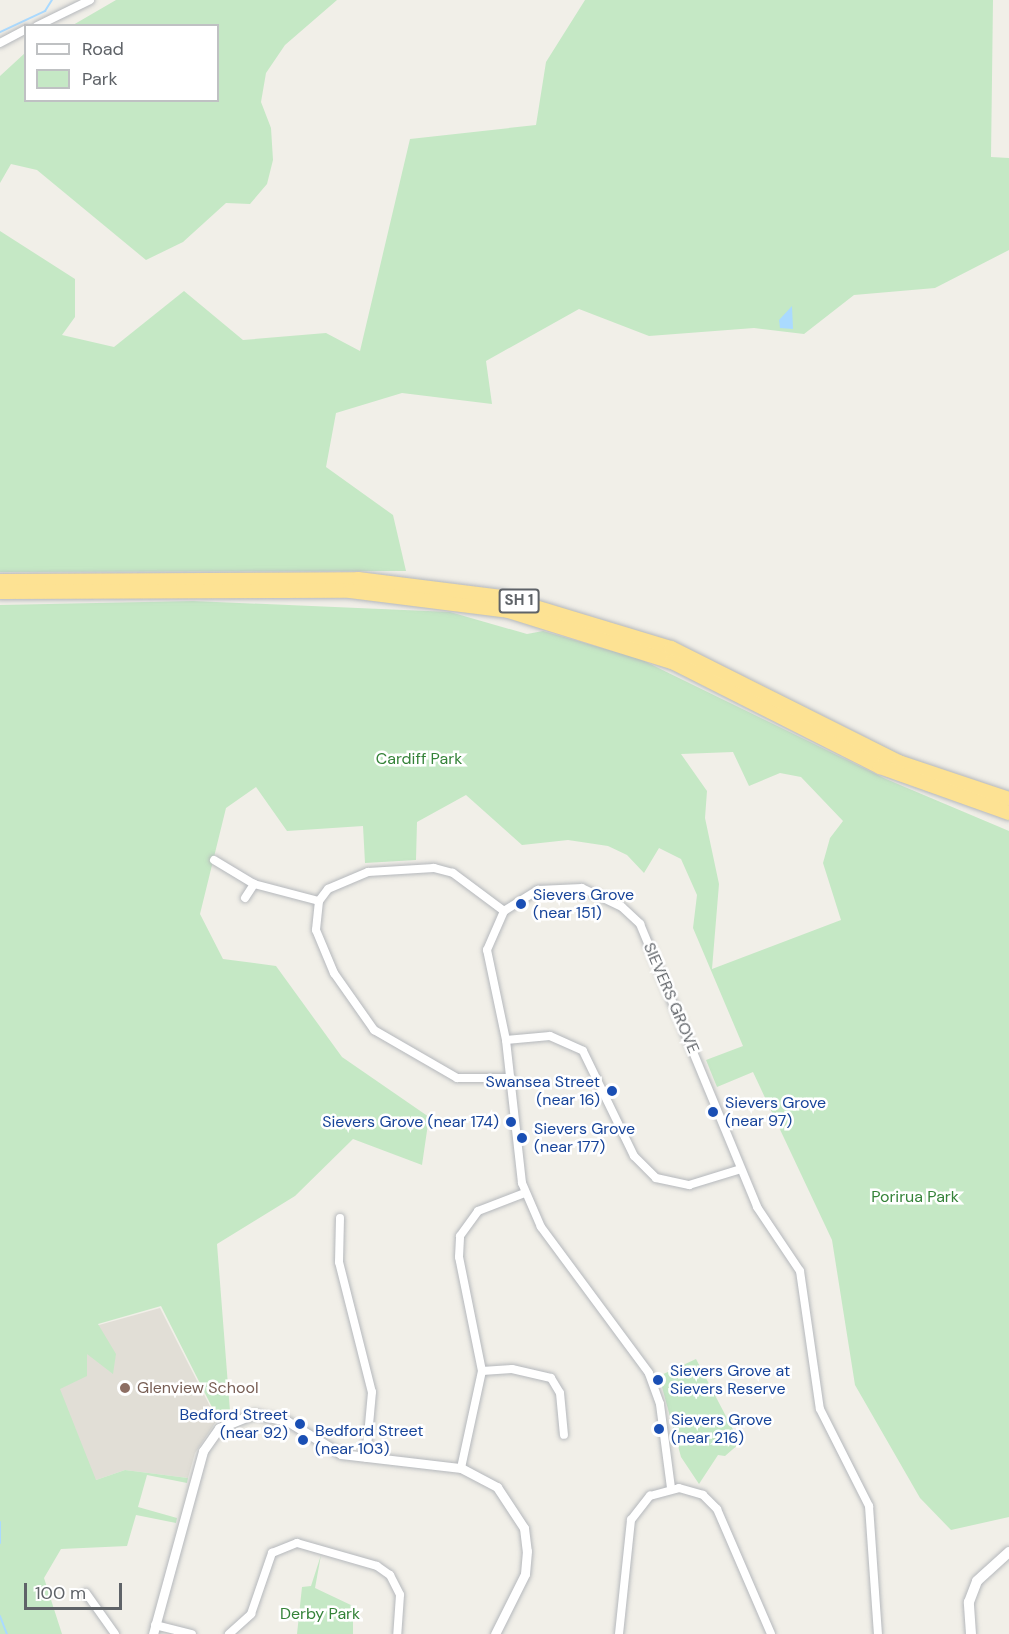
<!DOCTYPE html>
<html>
<head>
<meta charset="utf-8">
<style>
	body { margin:0 }
	#map { position:relative; width:1009px; height:1634px; overflow:hidden; background:#f1efe8; font-family:"DM Sans",sans-serif }
	div>[style] { position:absolute }
	.education>* { inset:0; background:#e1ded6 }
	.green>* { inset:0; background:#c5e8c5 }
	.water>* { inset:0; background:#aadaff }
	.stream>* { height:2px; margin:-1px; padding:0 1px; transform-origin:1px; border-radius:1px; background:#aadaff }
	.roads { filter:drop-shadow(0 0 2px #b5b8bc) drop-shadow(0 0 2px #b5b8bc) }
	.minor>* { height:8px; margin:-4px; padding:0 4px; transform-origin:4px; border-radius:4px; background:#fff }
	.tertiary>* { height:9px; margin:-4.5px; padding:0 4.5px; transform-origin:4.5px; border-radius:4.5px; background:#fff }
	.secondary>* { height:10px; margin:-5px; padding:0 5px; transform-origin:5px; border-radius:5px; background:#fff }
	.motorway>* { height:14px; margin:-7px; padding:0 7px; transform-origin:7px; border-radius:7px; background:#fde293 }
	.dots>* { width:16px; height:16px; translate:-50% -50%; box-sizing:border-box; border:3px solid #fff; border-radius:50% }
	span { translate:-50% -50%; white-space:nowrap; text-align:center; line-height:1.15; -webkit-text-stroke:5px #fff; paint-order:stroke }
	.shield-label span { padding:2px 4px; background:#fff; border:2px solid; border-radius:4px; -webkit-text-stroke-width:0 }
	.shield-label { font-size:15px; color:#5f6368; font-weight:700 }
	.park-label { font-size:16px; color:#348238 }
	.transit-label { font-size:16px; color:#164399 }
	.left { translate:0 -50%; text-align:left }
	.right { translate:-100% -50%; text-align:right }
	.street-label { font-size:16px; color:#5f6368 }
	.education-label { font-size:16px; color:#785e54 }
	.legend { position:absolute; left:24px; top:24px; width:195px; height:78px; box-sizing:border-box; background:#fff; border:2px solid #bfc1c3; margin:0; padding:8px 10px; list-style:none; font-size:18px; color:#5f6368 }
	.legend li { display:flex; align-items:center; gap:12px; height:30px }
	.legend b { width:30px; border:2px solid #bfc1c3 }
	.scale { position:absolute; left:24px; top:1583px; width:98px; height:27px; box-sizing:border-box; border:3px solid #5f6368; border-top:0; padding-left:8px; font-size:18px; line-height:21px; white-space:nowrap; color:#5f6368; -webkit-text-stroke:4px #fff; paint-order:stroke }
</style>
</head>
<body>
<div id="map">
	<div class="education">
		<div style="clip-path:polygon(160px 1308px,217px 1420px,195px 1453px,188px 1478px,125px 1470px,96px 1480px,35px 1457px,57px 1356px,99px 1325px)"></div>
	</div>
	<div class="green">
		<div style="clip-path:polygon(116px 0,337px 0,285px 45px,266px 73px,261px 102px,271px 128px,273px 160px,267px 184px,250px 204px,226px 203px,183px 242px,146px 260px,37px 170px,11px 164px,0 183px,0 76px,25px 53px,26px 100px,218px 100px,218px 26px,73px 25px)"></div>
		<div style="clip-path:polygon(585px 0,993px 0,991px 157px,1009px 158px,1009px 250px,935px 288px,854px 295px,804px 334px,754px 328px,649px 336px,579px 309px,486px 361px,492px 404px,402px 393px,336px 413px,326px 467px,393px 515px,406px 571px,0 572px,0 231px,75px 279px,75px 317px,62px 335px,114px 347px,184px 291px,243px 340px,326px 333px,360px 351px,410px 139px,536px 125px,546px 62px)"></div>
		<div style="clip-path:polygon(evenodd,193px 601px,450px 612px,527px 634px,543px 631px,640px 659px,886px 779px,1009px 831px,1009px 1517px,951px 1530px,920px 1498px,855px 1385px,832px 1240px,753px 1072px,717px 1087px,706px 1060px,743px 1046px,693px 928px,697px 895px,681px 859px,659px 848px,644px 873px,627px 855px,608px 846px,568px 840px,522px 845px,466px 795px,417px 822px,416px 860px,365px 863px,363px 826px,287px 831px,256px 787px,226px 808px,200px 914px,223px 959px,276px 966px,342px 1057px,429px 1117px,422px 1165px,353px 1139px,295px 1196px,217px 1244px,230px 1411px,218px 1419px,161px 1306px,98px 1324px,116px 1354px,113px 1374px,87px 1354px,87px 1376px,60px 1389px,96px 1480px,125px 1470px,188px 1478px,187px 1483px,147px 1475px,138px 1507px,177px 1518px,176px 1523px,136px 1515px,127px 1546px,61px 1549px,44px 1578px,62px 1634px,0 1634px,0 605px,193px 601px,733px 752px,749px 786px,780px 773px,801px 777px,843px 821px,830px 838px,823px 863px,841px 920px,712px 969px,719px 884px,705px 818px,707px 791px,681px 754px,733px 752px)"></div>
		<div style="clip-path:polygon(696px 1359px,740px 1443px,725px 1456px,718px 1455px,699px 1484px,681px 1457px,659px 1376px)"></div>
		<div style="clip-path:polygon(321px 1555px,315px 1588px,353px 1606px,353px 1634px,297px 1634px,302px 1587px,311px 1586px)"></div>
	</div>
	<div class="water">
		<div style="clip-path:polygon(792px 306px,793px 329px,780px 328px,779px 320px)"></div>
	</div>
	<div class="stream">
		<div style="left:0;top:32px;width:50px;rotate:-25deg"></div>
		<div style="left:45px;top:11px;width:13px;rotate:-58deg"></div>
		<div style="left:0;top:1522px;width:21px;rotate:90deg"></div>
		<div style="left:0;top:1616px;width:19px;rotate:69deg"></div>
	</div>
	<div class="roads">
		<div class="minor">
			<div style="left:37px;top:26px;width:59px;rotate:-26.1deg"></div>
			<div style="left:0;top:43px;width:30px;rotate:-28deg"></div>
			<div style="left:214px;top:860px;width:47px;rotate:31deg"></div>
			<div style="left:254px;top:884px;width:67px;rotate:14.7deg"></div>
			<div style="left:245px;top:898px;width:17px;rotate:-57deg"></div>
			<div style="left:504px;top:911px;width:64px;rotate:-143.3deg"></div>
			<div style="left:453px;top:873px;width:20px;rotate:-165deg"></div>
			<div style="left:434px;top:868px;width:66px;rotate:176.5deg"></div>
			<div style="left:368px;top:872px;width:43px;rotate:157deg"></div>
			<div style="left:328px;top:889px;width:15px;rotate:127deg"></div>
			<div style="left:319px;top:901px;width:29px;rotate:96deg"></div>
			<div style="left:316px;top:930px;width:47px;rotate:67.3deg"></div>
			<div style="left:334px;top:973px;width:70px;rotate:54.9deg"></div>
			<div style="left:374px;top:1030px;width:96px;rotate:30deg"></div>
			<div style="left:457px;top:1078px;width:54px"></div>
			<div style="left:506px;top:1040px;width:44px;rotate:-5.2deg"></div>
			<div style="left:550px;top:1036px;width:36px;rotate:24deg"></div>
			<div style="left:583px;top:1051px;width:117px;rotate:64.1deg"></div>
			<div style="left:634px;top:1156px;width:31px;rotate:45deg"></div>
			<div style="left:656px;top:1178px;width:34px;rotate:12deg"></div>
			<div style="left:689px;top:1185px;width:54px;rotate:-17.1deg"></div>
			<div style="left:340px;top:1218px;width:44px;rotate:91.3deg"></div>
			<div style="left:339px;top:1262px;width:134px;rotate:75.8deg"></div>
			<div style="left:372px;top:1392px;width:66px;rotate:95.2deg"></div>
			<div style="left:482px;top:1371px;width:30px;rotate:-4deg"></div>
			<div style="left:512px;top:1369px;width:40px;rotate:13deg"></div>
			<div style="left:551px;top:1378px;width:17px;rotate:59deg"></div>
			<div style="left:560px;top:1393px;width:42px;rotate:84.6deg"></div>
			<div style="left:461px;top:1468px;width:99px;rotate:-77.8deg"></div>
			<div style="left:482px;top:1371px;width:116px;rotate:-101.4deg"></div>
			<div style="left:459px;top:1257px;width:21px;rotate:-87deg"></div>
			<div style="left:460px;top:1236px;width:31px;rotate:-54deg"></div>
			<div style="left:478px;top:1211px;width:50px;rotate:-21deg"></div>
			<div style="left:671px;top:1488px;width:85px;rotate:-97.5deg"></div>
			<div style="left:660px;top:1404px;width:33px;rotate:-110deg"></div>
			<div style="left:649px;top:1373px;width:182px;rotate:-126.5deg"></div>
			<div style="left:541px;top:1227px;width:48px;rotate:-113.4deg"></div>
			<div style="left:522px;top:1183px;width:144px;rotate:-96.4deg"></div>
			<div style="left:506px;top:1040px;width:92px;rotate:-101.9deg"></div>
			<div style="left:487px;top:950px;width:43px;rotate:-66.4deg"></div>
			<div style="left:504px;top:911px;width:40px;rotate:-32deg"></div>
			<div style="left:538px;top:890px;width:44px;rotate:-2.6deg"></div>
			<div style="left:582px;top:888px;width:44px;rotate:25.4deg"></div>
			<div style="left:622px;top:907px;width:25px;rotate:43deg"></div>
			<div style="left:640px;top:924px;width:306px;rotate:67.5deg"></div>
			<div style="left:757px;top:1207px;width:77px;rotate:56.1deg"></div>
			<div style="left:800px;top:1271px;width:139px;rotate:81.8deg"></div>
			<div style="left:820px;top:1409px;width:109px;rotate:63.2deg"></div>
			<div style="left:869px;top:1506px;width:128px;rotate:86deg"></div>
			<div style="left:86px;top:1593px;width:50px;rotate:54.7deg"></div>
			<div style="left:155px;top:1625px;width:38px;rotate:14deg"></div>
			<div style="left:229px;top:1634px;width:30px;rotate:-42deg"></div>
			<div style="left:251px;top:1614px;width:65px;rotate:-71deg"></div>
			<div style="left:272px;top:1553px;width:27px;rotate:-22deg"></div>
			<div style="left:297px;top:1543px;width:83px;rotate:16deg"></div>
			<div style="left:377px;top:1566px;width:16px;rotate:35deg"></div>
			<div style="left:390px;top:1575px;width:22px;rotate:63deg"></div>
			<div style="left:400px;top:1595px;width:39px;rotate:94deg"></div>
			<div style="left:619px;top:1634px;width:115px;rotate:-84deg"></div>
			<div style="left:631px;top:1520px;width:31px;rotate:-52deg"></div>
			<div style="left:650px;top:1496px;width:30px;rotate:-15deg"></div>
			<div style="left:679px;top:1488px;width:25px;rotate:16deg"></div>
			<div style="left:703px;top:1495px;width:20px;rotate:45deg"></div>
			<div style="left:717px;top:1509px;width:136px;rotate:66.6deg"></div>
		</div>
		<div class="tertiary">
			<div style="left:153px;top:1634px;width:190px;rotate:-74.7deg"></div>
			<div style="left:203px;top:1451px;width:28px;rotate:-55deg"></div>
			<div style="left:219px;top:1428px;width:38px;rotate:-22deg"></div>
			<div style="left:254px;top:1414px;width:34px;rotate:12deg"></div>
			<div style="left:287px;top:1421px;width:63px;rotate:31.4deg"></div>
			<div style="left:341px;top:1454px;width:121px;rotate:6.7deg"></div>
			<div style="left:461px;top:1468px;width:41px;rotate:27.8deg"></div>
			<div style="left:497px;top:1487px;width:49px;rotate:56.6deg"></div>
			<div style="left:524px;top:1528px;width:23px;rotate:83deg"></div>
			<div style="left:527px;top:1551px;width:23px;rotate:95deg"></div>
			<div style="left:525px;top:1574px;width:67px;rotate:116.6deg"></div>
		</div>
		<div class="secondary">
			<div style="left:971px;top:1634px;width:32px;rotate:-94deg"></div>
			<div style="left:969px;top:1602px;width:22px;rotate:-69deg"></div>
			<div style="left:977px;top:1581px;width:43px;rotate:-42.2deg"></div>
		</div>
		<div class="motorway">
			<div style="left:0;top:581px;width:358px;rotate:-0.3deg"></div>
			<div style="left:358px;top:579px;width:145px;rotate:7.1deg"></div>
			<div style="left:502px;top:597px;width:177px;rotate:16.8deg"></div>
			<div style="left:671px;top:648px;width:255px;rotate:26.6deg"></div>
			<div style="left:899px;top:762px;width:116px;rotate:18.6deg"></div>
			<div style="left:0;top:592px;width:350px;rotate:-0.2deg"></div>
			<div style="left:350px;top:591px;width:159px;rotate:7.2deg"></div>
			<div style="left:508px;top:611px;width:172px;rotate:17.3deg"></div>
			<div style="left:672px;top:662px;width:233px;rotate:26.8deg"></div>
			<div style="left:880px;top:767px;width:137px;rotate:19.6deg"></div>
		</div>
	</div>
	<div class="dots">
		<div style="left:521px;top:904px;background:#1a4fb4"></div>
		<div style="left:612px;top:1091px;background:#1a4fb4"></div>
		<div style="left:713px;top:1112px;background:#1a4fb4"></div>
		<div style="left:511px;top:1122px;background:#1a4fb4"></div>
		<div style="left:522px;top:1138px;background:#1a4fb4"></div>
		<div style="left:658px;top:1380px;background:#1a4fb4"></div>
		<div style="left:125px;top:1388px;background:#8d6e63"></div>
		<div style="left:300px;top:1424px;background:#1a4fb4"></div>
		<div style="left:659px;top:1429px;background:#1a4fb4"></div>
		<div style="left:303px;top:1440px;background:#1a4fb4"></div>
	</div>
	<div class="shield-label">
		<span style="left:519px;top:601px">SH 1</span>
	</div>
	<div class="park-label">
		<span style="left:419px;top:759px">Cardiff Park</span>
		<span style="left:915px;top:1197px">Porirua Park</span>
		<span style="left:320px;top:1614px">Derby Park</span>
	</div>
	<div class="transit-label">
		<span class="left" style="left:533px;top:904px">Sievers Grove<br>(near 151)</span>
		<span class="right" style="left:600px;top:1091px">Swansea Street<br>(near 16)</span>
		<span class="left" style="left:725px;top:1112px">Sievers Grove<br>(near 97)</span>
		<span class="right" style="left:499px;top:1122px">Sievers Grove (near 174)</span>
		<span class="left" style="left:534px;top:1138px">Sievers Grove<br>(near 177)</span>
		<span class="left" style="left:670px;top:1380px">Sievers Grove at<br>Sievers Reserve</span>
		<span class="right" style="left:288px;top:1424px">Bedford Street<br>(near 92)</span>
		<span class="left" style="left:671px;top:1429px">Sievers Grove<br>(near 216)</span>
		<span class="left" style="left:315px;top:1440px">Bedford Street<br>(near 103)</span>
	</div>
	<div class="street-label">
		<span style="left:671px;top:998px;rotate:67deg">SIEVERS GROVE</span>
	</div>
	<div class="education-label">
		<span class="left" style="left:137px;top:1388px">Glenview School</span>
	</div>
	<ul class="legend">
	<li><b style="height:8px;background:#fff"></b>Road</li>
	<li><b style="height:16px;background:#c5e8c5"></b>Park</li>
	</ul>
	<div class="scale">100 m</div>
</div>
</body>
</html>
